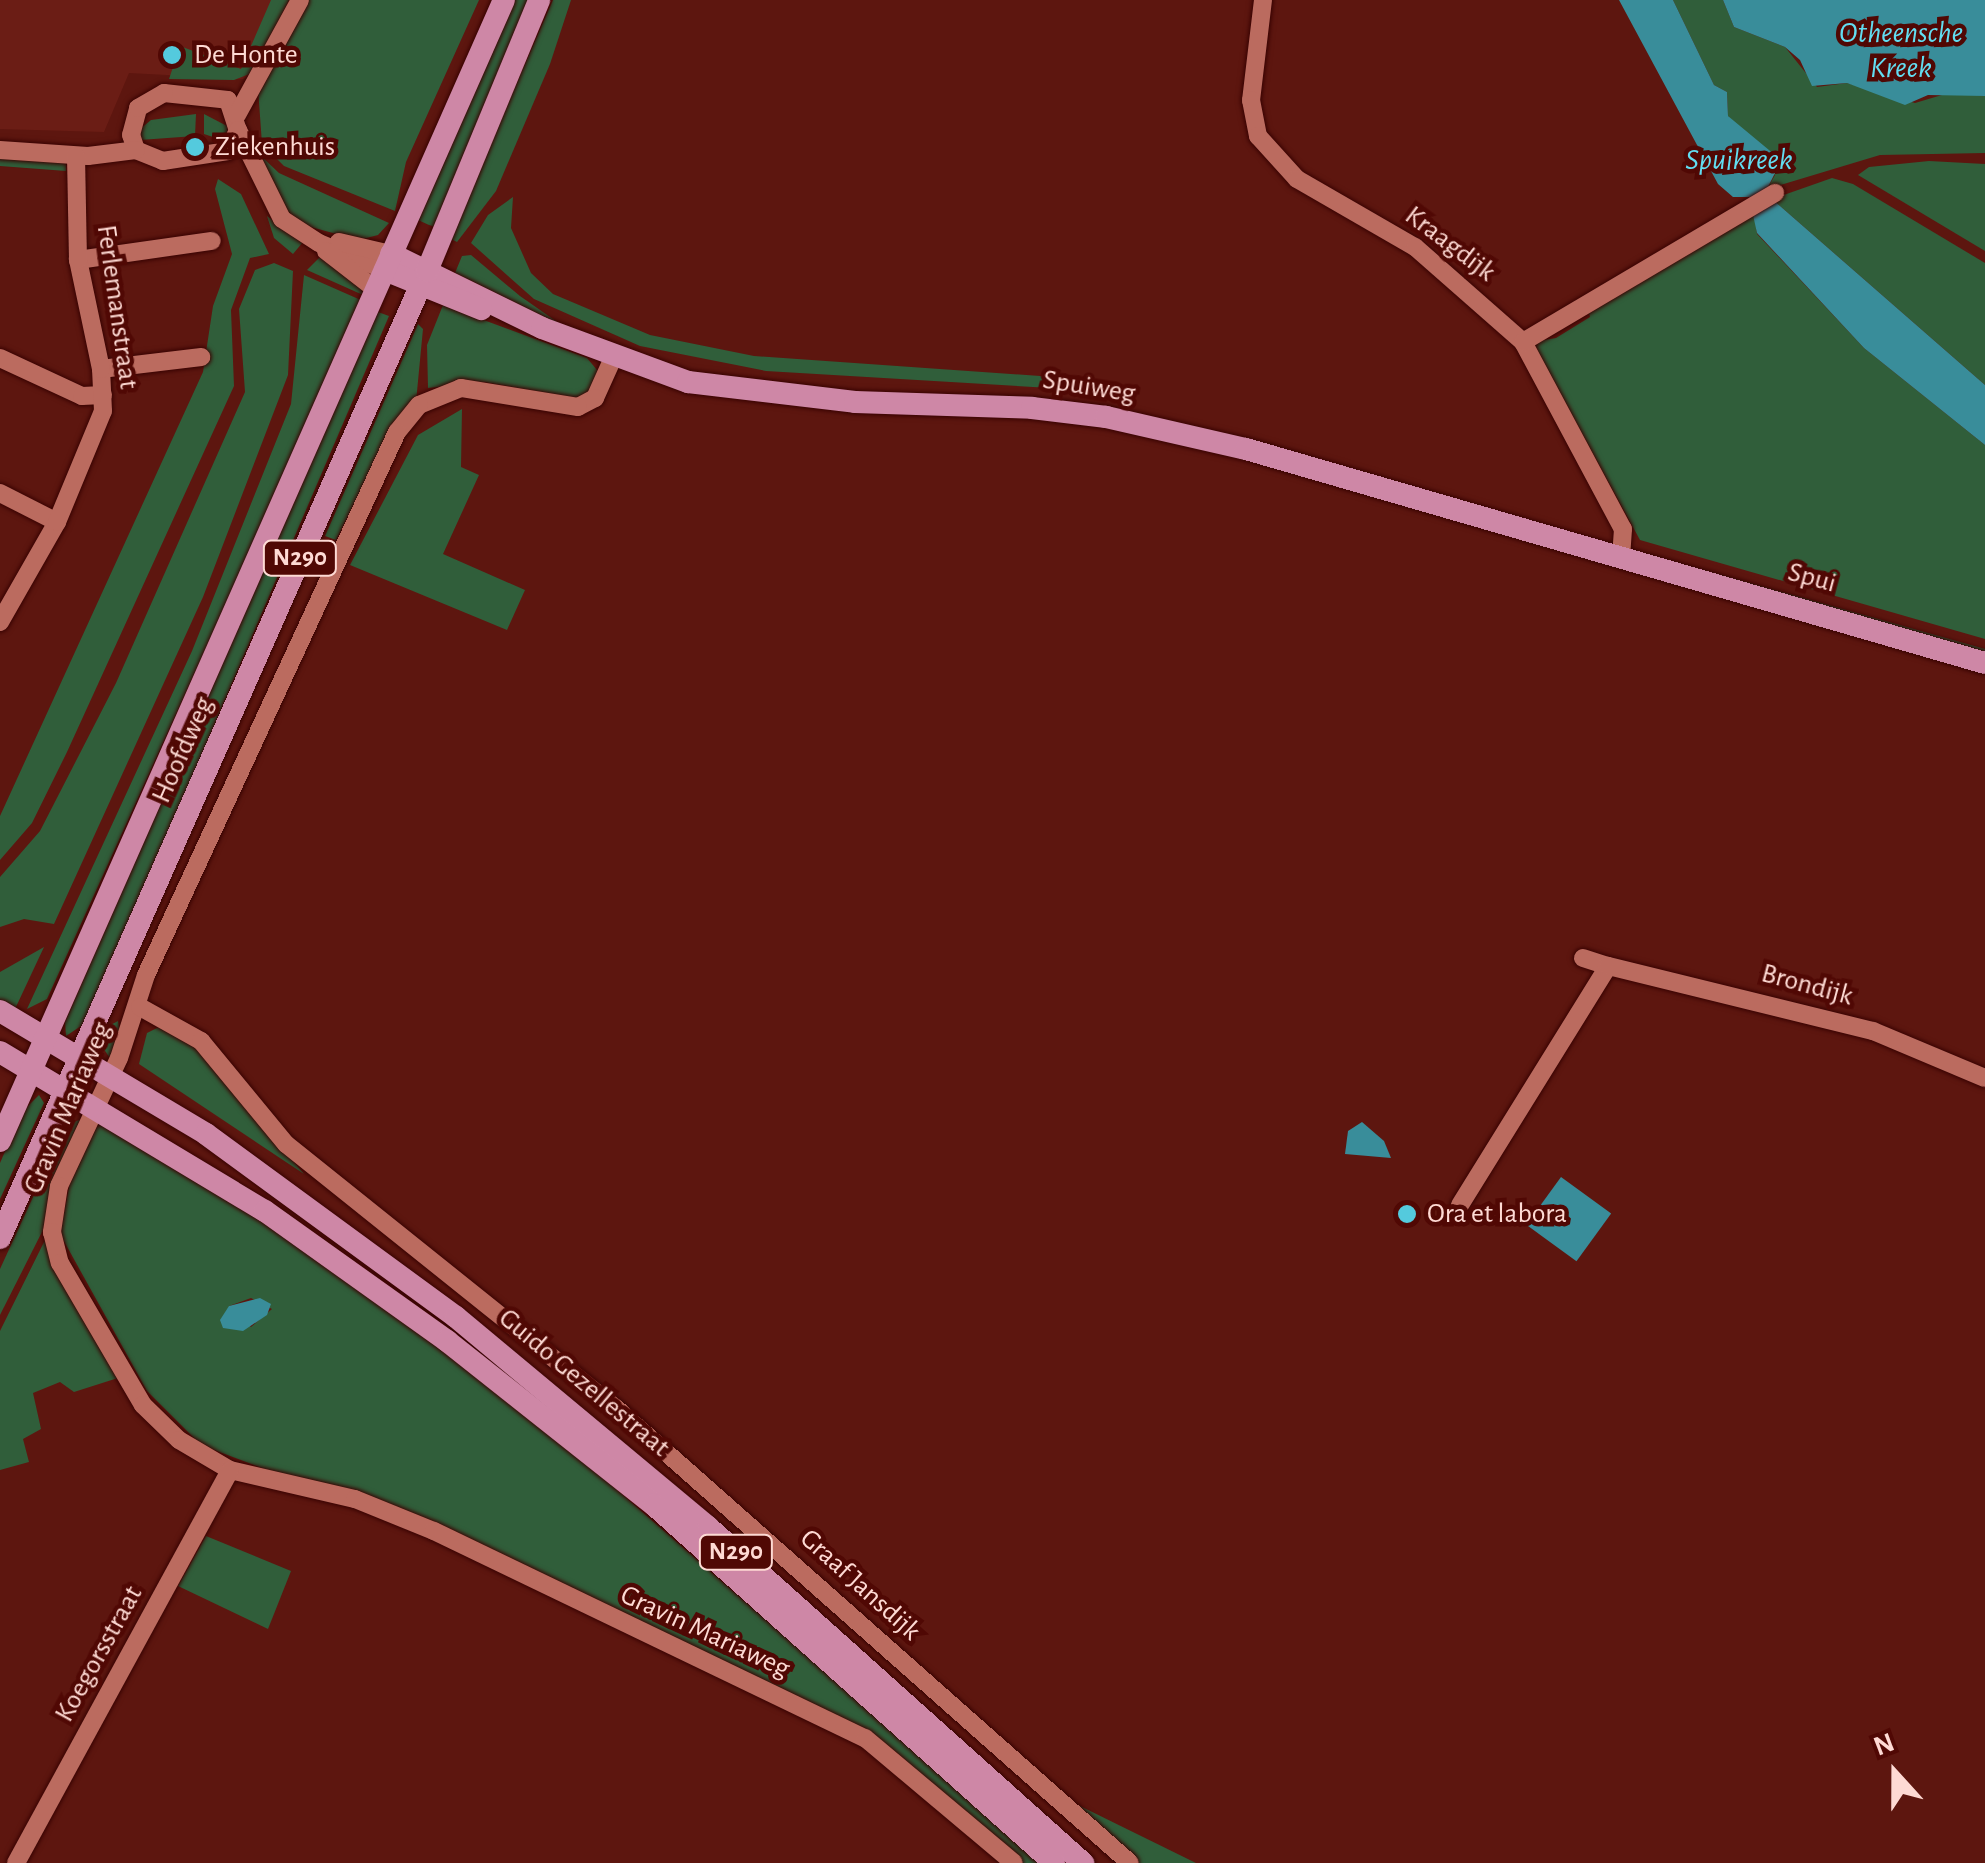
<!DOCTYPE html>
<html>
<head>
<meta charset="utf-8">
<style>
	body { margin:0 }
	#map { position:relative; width:1985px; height:1863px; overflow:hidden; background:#5d160f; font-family:"Alegreya Sans",sans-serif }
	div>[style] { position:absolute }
	.built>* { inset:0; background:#6b1d15 }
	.green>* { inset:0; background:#305e3a }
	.water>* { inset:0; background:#398d9a; transform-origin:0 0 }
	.roads { filter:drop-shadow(0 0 2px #380302) drop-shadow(0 0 2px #380302) }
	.minor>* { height:18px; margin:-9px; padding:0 9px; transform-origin:9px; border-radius:9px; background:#bb6b5f }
	.major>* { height:22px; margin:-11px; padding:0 11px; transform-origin:11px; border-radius:11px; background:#ce87a6 }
	.dots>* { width:28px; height:28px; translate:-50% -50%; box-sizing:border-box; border:5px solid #500804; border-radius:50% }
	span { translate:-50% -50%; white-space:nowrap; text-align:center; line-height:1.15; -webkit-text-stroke:9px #500804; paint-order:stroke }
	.shield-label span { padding:2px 8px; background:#500804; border:2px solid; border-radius:8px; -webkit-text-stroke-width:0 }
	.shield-label { font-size:25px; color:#fedad4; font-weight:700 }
	.poi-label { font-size:28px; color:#fedad4 }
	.left { translate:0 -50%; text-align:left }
	.street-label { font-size:28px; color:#fedad4 }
	.water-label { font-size:30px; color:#62ddf1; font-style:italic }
	.north { position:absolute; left:1845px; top:1723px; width:100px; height:100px; -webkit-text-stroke:8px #500804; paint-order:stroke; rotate:339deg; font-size:28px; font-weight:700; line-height:40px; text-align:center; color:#fedad4 }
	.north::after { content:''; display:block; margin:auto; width:35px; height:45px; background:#fedad4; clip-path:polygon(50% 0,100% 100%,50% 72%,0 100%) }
</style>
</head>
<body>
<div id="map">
	<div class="built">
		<div style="clip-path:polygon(0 0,390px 0,243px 79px,129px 73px,104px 132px,0 129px)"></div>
	</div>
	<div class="green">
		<div style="clip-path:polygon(271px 0,289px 0,252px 73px,234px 80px,169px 79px,180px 46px,241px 69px)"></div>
		<div style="clip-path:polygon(305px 0,479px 0,406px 162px,395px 211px,284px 166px,262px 144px,258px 88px)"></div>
		<div style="clip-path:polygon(515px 0,530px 0,436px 227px,429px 225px,418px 220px)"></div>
		<div style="clip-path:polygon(553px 0,571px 0,550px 64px,496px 191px,457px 242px,449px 238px)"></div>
		<div style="clip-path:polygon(1673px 0,1723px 0,1734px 27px,1785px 47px,1817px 87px,1847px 83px,1915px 103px,1952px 92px,1985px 96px,1985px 153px,1880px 155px,1767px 189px,1775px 175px,1728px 116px,1727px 92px,1714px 85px)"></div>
		<div style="clip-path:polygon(196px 114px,195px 136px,140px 140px,139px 130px,151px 120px)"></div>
		<div style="clip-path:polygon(204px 114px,227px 126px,228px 142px,204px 134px)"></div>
		<div style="clip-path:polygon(260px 155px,279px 173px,389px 223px,378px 235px,359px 240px,292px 222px)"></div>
		<div style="clip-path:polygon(0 158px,66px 160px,66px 171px,0 166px)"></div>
		<div style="clip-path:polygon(1929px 161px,1985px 164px,1985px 251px,1858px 175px,1869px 167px)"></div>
		<div style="clip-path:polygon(1832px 178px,1853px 184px,1985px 263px,1985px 385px,1772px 199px)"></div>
		<div style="clip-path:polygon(218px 179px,241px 194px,269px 254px,250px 258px,231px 310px,234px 386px,67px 752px,32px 823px,0 860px,0 816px,203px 372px,213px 306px,232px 254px,215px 189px)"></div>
		<div style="clip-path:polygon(513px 197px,511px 228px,531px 273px,553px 294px,650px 335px,754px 356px,1068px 378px,1067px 389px,766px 371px,640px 346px,534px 299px,471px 243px,488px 215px)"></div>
		<div style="clip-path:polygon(1754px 208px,1757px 234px,1864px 348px,1985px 445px,1985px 639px,1640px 540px,1532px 342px,1556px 338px,1590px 317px,1588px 308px)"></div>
		<div style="clip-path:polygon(267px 216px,303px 242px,293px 254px,274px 238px)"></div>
		<div style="clip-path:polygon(323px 254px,363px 289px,363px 295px,307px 270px)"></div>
		<div style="clip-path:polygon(471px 255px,520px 296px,563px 326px,455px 273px,462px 256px)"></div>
		<div style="clip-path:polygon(274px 263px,293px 271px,288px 375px,203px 597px,54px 924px,24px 919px,0 927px,0 877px,40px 831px,116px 683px,245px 392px,239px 309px,255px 270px)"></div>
		<div style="clip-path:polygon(304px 275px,363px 301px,47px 999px,27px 1009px,192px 651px,291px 404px)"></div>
		<div style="clip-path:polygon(443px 305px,587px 358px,597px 370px,596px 387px,582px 399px,484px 382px,428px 388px,427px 345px)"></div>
		<div style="clip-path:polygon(378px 312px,389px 316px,87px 1022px,66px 1036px,65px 1022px,228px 645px)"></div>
		<div style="clip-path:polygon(418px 324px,423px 329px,416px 402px,386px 438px,336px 540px,325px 536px)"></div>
		<div style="clip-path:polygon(462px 409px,461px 467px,479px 475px,443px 554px,525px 590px,507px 630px,350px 565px,418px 435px)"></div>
		<div style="clip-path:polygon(1647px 554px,1985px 649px,1985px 654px)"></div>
		<div style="clip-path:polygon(44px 947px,15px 1009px,0 1003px,0 972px)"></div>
		<div style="clip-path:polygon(118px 1021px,121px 1040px,111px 1060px,100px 1043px,101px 1030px)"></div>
		<div style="clip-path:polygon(163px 1025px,192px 1043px,304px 1174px,139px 1064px,147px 1033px)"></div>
		<div style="clip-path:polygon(39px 1095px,44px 1103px,0 1199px,0 1163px,22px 1112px)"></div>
		<div style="clip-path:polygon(87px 1117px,47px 1222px,0 1315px,0 1269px,66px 1125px)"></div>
		<div style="clip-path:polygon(evenodd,97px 1121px,184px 1166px,519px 1404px,1043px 1863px,1020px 1863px,896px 1752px,843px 1721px,510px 1562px,201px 1445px,147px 1391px,60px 1234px,70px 1182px,97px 1121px,251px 1298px,272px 1309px,251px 1327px,229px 1306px,251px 1298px)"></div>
		<div style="clip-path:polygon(45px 1240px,121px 1377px,74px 1392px,60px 1382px,33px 1393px,41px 1429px,23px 1439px,29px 1462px,0 1470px,0 1331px)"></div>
		<div style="clip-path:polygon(206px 1536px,291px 1571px,268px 1629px,178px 1586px)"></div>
		<div style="clip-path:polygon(1078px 1805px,1196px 1863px,1139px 1863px)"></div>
	</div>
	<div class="water">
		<div style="clip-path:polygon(1619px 0,1673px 0,1714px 85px,1727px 92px,1728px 116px,1775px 155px,1779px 165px,1767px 189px,1772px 199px,1985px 385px,1985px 445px,1864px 348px,1757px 233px,1749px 197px,1733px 197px,1718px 184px)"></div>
		<div style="clip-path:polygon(1723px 0,1985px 0,1985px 96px,1928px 95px,1905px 105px,1847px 83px,1812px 86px,1800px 60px,1785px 47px,1734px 27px)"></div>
		<div style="clip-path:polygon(1362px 1122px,1384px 1141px,1391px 1158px,1345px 1154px,1348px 1131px)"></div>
		<div style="left:1561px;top:1177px;width:62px;height:59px;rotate:36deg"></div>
		<div style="clip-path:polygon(260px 1298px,271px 1304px,267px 1315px,243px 1331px,223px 1328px,220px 1320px,229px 1306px)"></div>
	</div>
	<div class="roads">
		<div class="minor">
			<div style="left:1263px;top:0;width:101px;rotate:96.8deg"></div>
			<div style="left:1251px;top:100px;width:37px;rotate:79deg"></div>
			<div style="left:1258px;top:136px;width:58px;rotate:47.8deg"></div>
			<div style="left:1297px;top:179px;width:136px;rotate:30deg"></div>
			<div style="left:1415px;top:247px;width:144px;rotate:41.3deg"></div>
			<div style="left:1523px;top:342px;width:212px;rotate:61.9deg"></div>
			<div style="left:1623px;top:529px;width:28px;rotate:94deg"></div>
			<div style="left:164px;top:93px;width:64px;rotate:6.2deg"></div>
			<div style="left:228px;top:100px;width:32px;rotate:72deg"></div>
			<div style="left:238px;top:130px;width:23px;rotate:115deg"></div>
			<div style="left:228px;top:151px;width:66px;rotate:171.3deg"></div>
			<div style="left:163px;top:161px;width:29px;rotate:-158deg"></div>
			<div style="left:136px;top:150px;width:16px;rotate:-108deg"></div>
			<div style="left:131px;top:135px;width:28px;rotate:-75deg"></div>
			<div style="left:138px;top:108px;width:30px;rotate:-30deg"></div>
			<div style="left:237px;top:115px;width:131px;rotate:-61.3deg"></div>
			<div style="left:238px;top:130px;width:99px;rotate:63.7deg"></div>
			<div style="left:282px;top:219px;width:44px;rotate:33deg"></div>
			<div style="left:319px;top:243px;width:71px;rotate:22.2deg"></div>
			<div style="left:0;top:150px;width:88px;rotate:3.9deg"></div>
			<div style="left:88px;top:156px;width:48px;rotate:-7.1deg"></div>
			<div style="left:339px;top:242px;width:53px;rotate:13deg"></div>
			<div style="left:326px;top:251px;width:62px;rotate:37.8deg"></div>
			<div style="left:78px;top:260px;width:135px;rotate:-8.1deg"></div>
			<div style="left:1523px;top:342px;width:293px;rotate:-30.6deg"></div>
			<div style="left:0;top:358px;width:90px;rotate:24.9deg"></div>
			<div style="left:82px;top:396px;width:21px;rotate:-3deg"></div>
			<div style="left:613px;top:358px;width:44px;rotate:114.2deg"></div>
			<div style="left:595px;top:398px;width:19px;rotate:152deg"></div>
			<div style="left:578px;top:407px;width:119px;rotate:-170.8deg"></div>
			<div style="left:461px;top:388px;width:45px;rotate:158deg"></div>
			<div style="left:419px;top:405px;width:35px;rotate:129deg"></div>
			<div style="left:397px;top:432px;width:598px;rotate:114.81deg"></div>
			<div style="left:146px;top:975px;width:87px;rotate:108deg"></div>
			<div style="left:119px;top:1058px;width:141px;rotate:115.1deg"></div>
			<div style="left:59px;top:1186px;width:47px;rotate:98.7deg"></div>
			<div style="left:52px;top:1232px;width:32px;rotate:76deg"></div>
			<div style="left:60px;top:1263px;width:164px;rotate:59.7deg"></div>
			<div style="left:143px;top:1405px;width:50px;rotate:44.2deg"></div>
			<div style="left:179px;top:1440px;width:59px;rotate:30.5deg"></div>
			<div style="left:230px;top:1470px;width:128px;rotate:13.1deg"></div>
			<div style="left:355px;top:1499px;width:85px;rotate:22.1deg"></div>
			<div style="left:434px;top:1531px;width:478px;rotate:25.7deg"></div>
			<div style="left:865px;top:1738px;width:194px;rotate:40deg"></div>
			<div style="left:101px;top:369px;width:101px;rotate:-6.8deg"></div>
			<div style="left:0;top:493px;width:64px;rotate:27deg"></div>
			<div style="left:0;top:622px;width:115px;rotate:-60.3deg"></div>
			<div style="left:57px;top:522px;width:120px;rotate:-67.5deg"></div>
			<div style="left:103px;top:411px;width:42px;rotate:-92.7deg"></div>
			<div style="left:101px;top:369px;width:111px;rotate:-101.9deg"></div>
			<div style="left:78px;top:260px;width:104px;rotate:-91.1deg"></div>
			<div style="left:1583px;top:958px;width:26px;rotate:18deg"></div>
			<div style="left:140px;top:1007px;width:70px;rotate:29.1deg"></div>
			<div style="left:201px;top:1041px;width:134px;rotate:50.5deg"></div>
			<div style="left:286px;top:1144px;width:423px;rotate:38.7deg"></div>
			<div style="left:616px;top:1408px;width:686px;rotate:41.52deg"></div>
			<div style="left:1460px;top:1205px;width:281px;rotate:-58.2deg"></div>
			<div style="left:1608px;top:966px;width:273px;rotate:13.8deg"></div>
			<div style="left:1873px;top:1031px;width:121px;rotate:22.8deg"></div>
			<div style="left:16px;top:1863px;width:447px;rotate:-61.4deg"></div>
		</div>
		<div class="major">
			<div style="left:391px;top:254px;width:168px;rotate:26.1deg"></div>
			<div style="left:542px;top:328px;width:156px;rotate:20.3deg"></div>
			<div style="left:688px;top:382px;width:168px;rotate:6.8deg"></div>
			<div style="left:855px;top:402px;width:177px;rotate:1.9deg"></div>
			<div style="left:1032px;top:408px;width:75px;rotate:6.9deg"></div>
			<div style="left:1106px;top:417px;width:144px;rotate:12.9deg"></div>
			<div style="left:1246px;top:449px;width:769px;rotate:16.15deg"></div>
			<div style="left:385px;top:270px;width:104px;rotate:22.1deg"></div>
			<div style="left:0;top:1011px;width:240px;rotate:30.8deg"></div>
			<div style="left:206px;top:1134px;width:310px;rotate:36.2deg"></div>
			<div style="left:456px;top:1317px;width:328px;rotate:39.8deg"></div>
			<div style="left:708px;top:1527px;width:504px;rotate:41.86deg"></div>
			<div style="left:0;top:1052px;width:309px;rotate:31deg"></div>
			<div style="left:265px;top:1211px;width:224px;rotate:35.5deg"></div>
			<div style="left:447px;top:1341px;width:264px;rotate:38.4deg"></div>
			<div style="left:654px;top:1505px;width:537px;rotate:41.83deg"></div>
			<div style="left:0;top:1141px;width:1247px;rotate:-66.17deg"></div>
			<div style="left:0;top:1238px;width:1057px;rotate:-66.18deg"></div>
			<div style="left:427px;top:271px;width:293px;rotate:-67.5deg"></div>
		</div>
	</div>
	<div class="dots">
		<div style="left:172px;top:55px;background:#54cadd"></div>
		<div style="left:195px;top:147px;background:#54cadd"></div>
		<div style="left:1407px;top:1214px;background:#54cadd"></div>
	</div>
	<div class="shield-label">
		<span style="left:300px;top:558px">N290</span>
		<span style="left:736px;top:1552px">N290</span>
	</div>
	<div class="poi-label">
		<span class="left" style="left:194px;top:55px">De Honte</span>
		<span class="left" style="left:215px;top:147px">Ziekenhuis</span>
		<span class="left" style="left:1427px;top:1214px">Ora et labora</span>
	</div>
	<div class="street-label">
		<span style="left:1450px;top:244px;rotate:37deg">Kraagdijk</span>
		<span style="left:117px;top:307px;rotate:82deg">Ferlemanstraat</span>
		<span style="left:1089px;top:387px;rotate:9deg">Spuiweg</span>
		<span style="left:1812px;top:578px;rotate:15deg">Spui</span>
		<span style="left:183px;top:750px;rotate:-66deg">Hoofdweg</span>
		<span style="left:1807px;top:985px;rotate:15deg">Brondijk</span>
		<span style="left:68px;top:1108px;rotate:-67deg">Gravin Mariaweg</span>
		<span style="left:584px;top:1383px;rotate:40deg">Guido Gezellestraat</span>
		<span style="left:860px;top:1585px;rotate:42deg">Graaf Jansdijk</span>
		<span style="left:705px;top:1632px;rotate:25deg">Gravin Mariaweg</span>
		<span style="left:99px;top:1654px;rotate:-61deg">Koegorsstraat</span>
	</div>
	<div class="water-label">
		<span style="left:1901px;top:50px">Otheensche<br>Kreek</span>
		<span style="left:1739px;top:160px">Spuikreek</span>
	</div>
	<div class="north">N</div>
</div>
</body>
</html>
